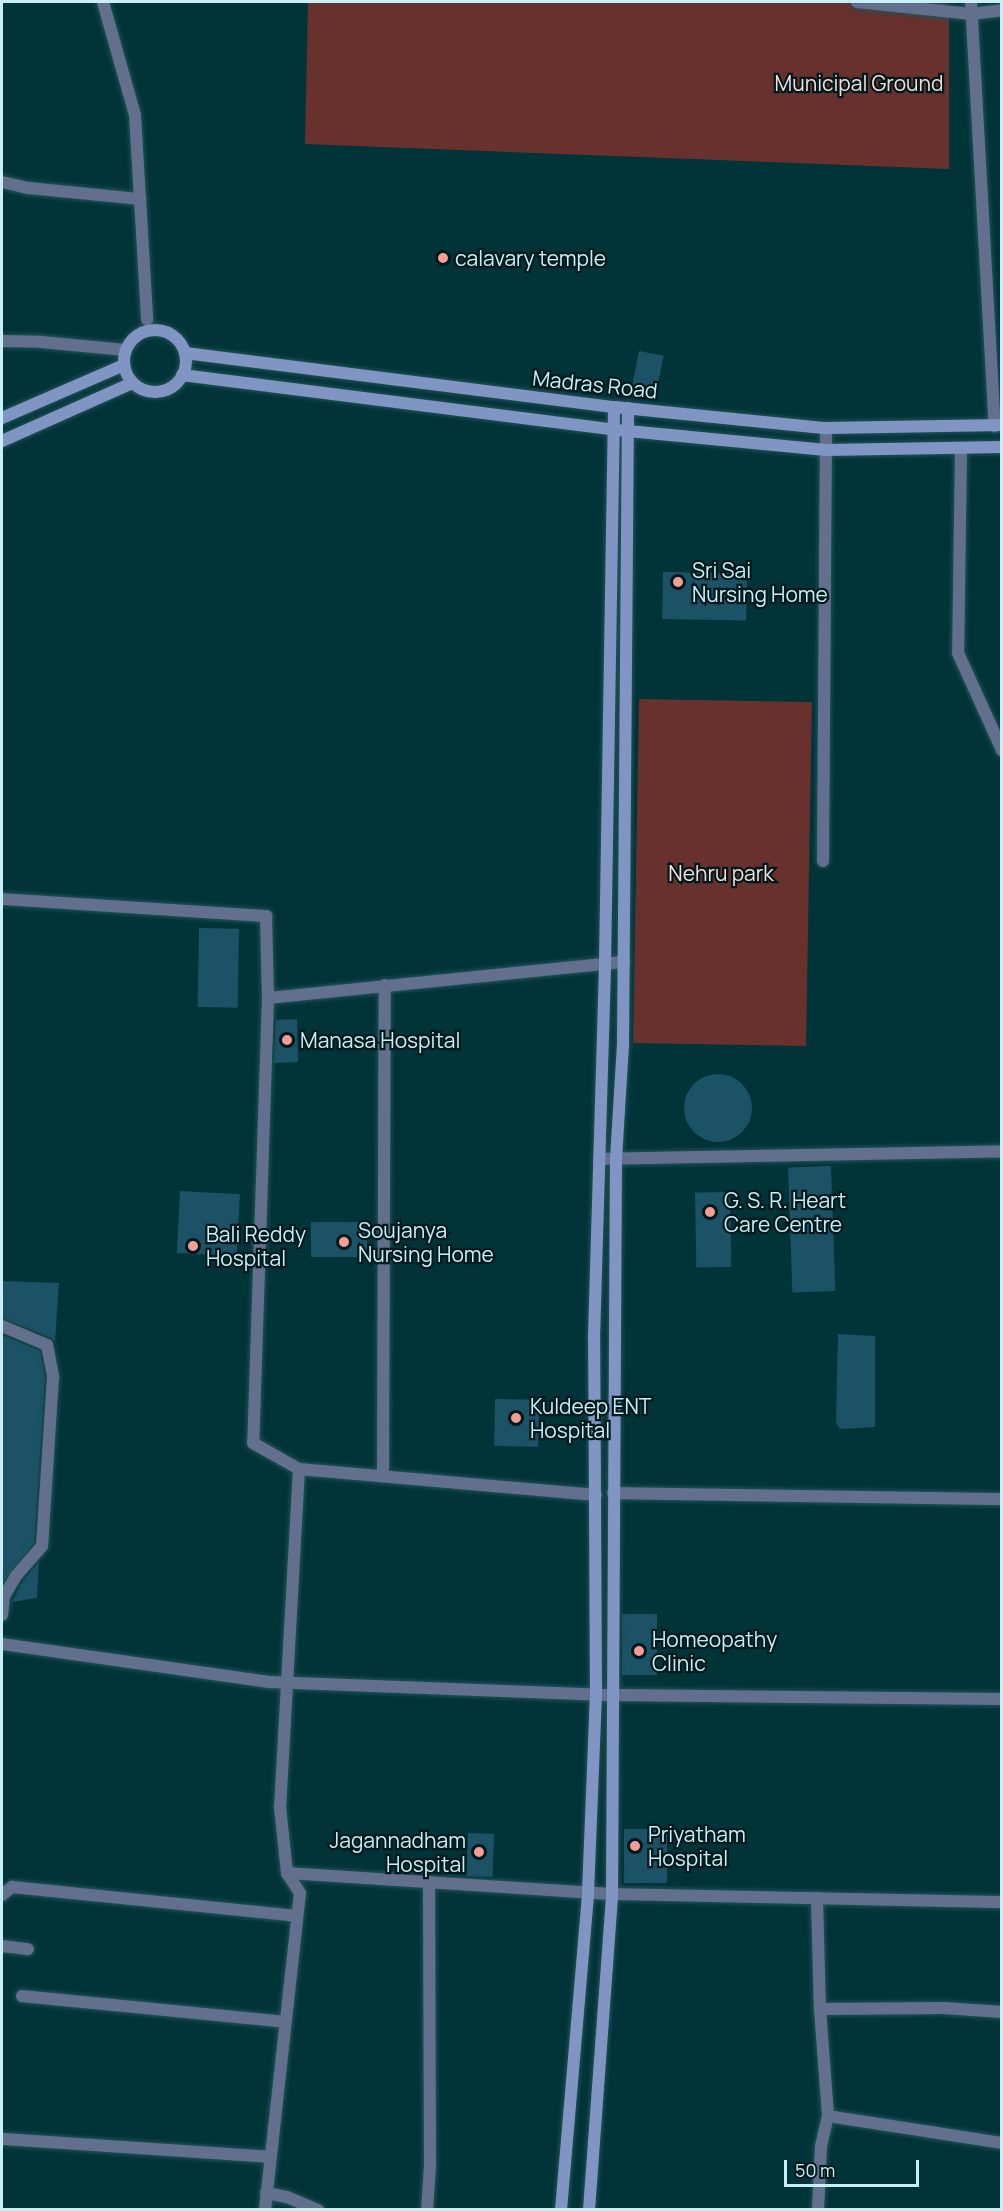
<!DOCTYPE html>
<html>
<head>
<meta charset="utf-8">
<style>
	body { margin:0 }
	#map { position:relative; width:1003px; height:2211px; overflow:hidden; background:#013439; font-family:Manrope,sans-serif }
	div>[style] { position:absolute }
	.green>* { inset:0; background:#68312d; transform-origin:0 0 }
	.building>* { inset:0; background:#1c5266; transform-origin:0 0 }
	.round { border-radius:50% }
	.roads { filter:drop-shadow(0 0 2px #215257) drop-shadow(0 0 2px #215257) }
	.minor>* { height:12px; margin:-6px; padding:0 6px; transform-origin:6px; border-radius:6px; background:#63708d }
	.tertiary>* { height:12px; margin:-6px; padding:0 6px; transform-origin:6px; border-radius:6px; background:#63708d }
	.secondary>* { height:12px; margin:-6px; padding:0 6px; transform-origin:6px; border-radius:6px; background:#8195c4 }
	.secondary>.ring { margin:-6px; padding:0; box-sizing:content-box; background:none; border:12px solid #8195c4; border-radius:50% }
	.dots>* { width:16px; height:16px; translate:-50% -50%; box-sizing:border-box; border:3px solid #00191c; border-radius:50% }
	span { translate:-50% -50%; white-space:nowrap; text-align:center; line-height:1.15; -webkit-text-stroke:4.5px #00191c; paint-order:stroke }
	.park-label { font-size:21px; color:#f5ddda }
	.poi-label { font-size:21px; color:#c8eff5 }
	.left { translate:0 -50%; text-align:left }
	.right { translate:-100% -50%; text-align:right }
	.street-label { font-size:21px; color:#c8eff5 }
	.frame { position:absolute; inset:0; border:3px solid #c8eff5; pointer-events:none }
	.scale { position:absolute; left:784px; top:2160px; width:135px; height:27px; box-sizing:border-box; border:3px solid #c8eff5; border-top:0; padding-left:8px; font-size:18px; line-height:21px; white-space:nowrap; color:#c8eff5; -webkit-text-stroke:4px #00191c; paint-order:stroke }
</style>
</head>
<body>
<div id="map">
	<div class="green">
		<div style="clip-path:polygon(308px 2px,949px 2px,949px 169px,305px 144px)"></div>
		<div style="left:639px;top:699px;width:173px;height:344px;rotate:1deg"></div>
	</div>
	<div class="building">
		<div style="left:639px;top:351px;width:25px;height:37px;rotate:11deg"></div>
		<div style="left:663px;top:572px;width:84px;height:47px;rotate:1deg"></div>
		<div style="left:199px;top:928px;width:40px;height:79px;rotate:1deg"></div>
		<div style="clip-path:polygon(297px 1019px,298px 1062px,274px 1063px,276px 1020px)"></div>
		<div class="round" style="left:684px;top:1074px;width:68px;height:68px"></div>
		<div style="left:831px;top:1166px;width:125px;height:43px;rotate:88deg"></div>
		<div style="left:180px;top:1191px;width:60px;height:62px;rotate:3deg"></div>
		<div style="left:730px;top:1192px;width:75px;height:35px;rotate:89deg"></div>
		<div style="left:311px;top:1222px;width:56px;height:35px"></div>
		<div style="clip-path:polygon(2px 1281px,59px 1283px,55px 1342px,50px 1337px,2px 1318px)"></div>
		<div style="clip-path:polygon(838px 1334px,875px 1336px,875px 1427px,840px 1429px,836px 1422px)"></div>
		<div style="clip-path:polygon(2px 1335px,40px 1351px,45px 1377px,34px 1543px,2px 1584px)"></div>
		<div style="left:495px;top:1399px;width:44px;height:47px;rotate:1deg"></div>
		<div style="clip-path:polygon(39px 1562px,37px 1598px,12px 1602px,23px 1581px)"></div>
		<div style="left:657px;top:1614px;width:61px;height:35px;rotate:90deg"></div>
		<div style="left:624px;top:1829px;width:43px;height:54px"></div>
		<div style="left:468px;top:1833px;width:26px;height:43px;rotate:2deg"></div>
	</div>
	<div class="roads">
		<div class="minor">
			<div style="left:857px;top:2px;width:115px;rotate:6deg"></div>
			<div style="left:971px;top:14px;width:31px;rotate:-7deg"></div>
			<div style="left:971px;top:2px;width:425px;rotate:86.8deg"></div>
			<div style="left:2px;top:182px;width:28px;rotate:13deg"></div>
			<div style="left:29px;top:188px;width:112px;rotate:5.7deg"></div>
			<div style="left:961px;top:448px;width:205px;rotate:90.8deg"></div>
			<div style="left:958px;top:653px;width:107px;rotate:65.6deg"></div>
			<div style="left:823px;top:861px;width:433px;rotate:-89.6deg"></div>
			<div style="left:2px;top:899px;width:265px;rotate:3.7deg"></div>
			<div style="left:266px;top:916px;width:82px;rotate:88.6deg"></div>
			<div style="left:268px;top:998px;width:445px;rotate:91.9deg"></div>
			<div style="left:253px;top:1443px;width:53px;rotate:29.5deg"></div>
			<div style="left:299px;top:1469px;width:339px;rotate:93.2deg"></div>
			<div style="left:280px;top:1807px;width:66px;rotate:83.9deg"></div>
			<div style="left:268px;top:998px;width:358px;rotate:-5.8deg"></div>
			<div style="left:599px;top:1159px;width:403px;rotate:-1.1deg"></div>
			<div style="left:2px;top:1326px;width:49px;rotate:22.9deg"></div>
			<div style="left:47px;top:1345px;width:33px;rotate:79deg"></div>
			<div style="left:53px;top:1377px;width:169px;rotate:93.7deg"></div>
			<div style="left:42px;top:1546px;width:40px;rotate:131deg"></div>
			<div style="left:16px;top:1576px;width:23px;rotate:121deg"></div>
			<div style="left:4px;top:1596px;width:19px;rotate:96deg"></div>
			<div style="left:299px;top:1469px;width:298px;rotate:5deg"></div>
			<div style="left:383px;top:1476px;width:491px;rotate:-89.8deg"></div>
			<div style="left:613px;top:1493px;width:389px;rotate:0.9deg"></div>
			<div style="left:2px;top:1644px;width:271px;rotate:8.1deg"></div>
			<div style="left:270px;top:1682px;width:344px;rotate:2.2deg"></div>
			<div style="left:614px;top:1695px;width:388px;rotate:0.6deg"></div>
			<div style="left:2px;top:1895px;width:13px;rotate:-39deg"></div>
			<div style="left:12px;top:1887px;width:286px;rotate:5.8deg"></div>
			<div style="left:817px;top:1898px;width:111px;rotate:88.5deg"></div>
			<div style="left:2px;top:1946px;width:26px;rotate:7deg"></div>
			<div style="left:22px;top:1996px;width:264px;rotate:5.6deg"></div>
			<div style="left:1002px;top:2012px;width:59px;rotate:-176.1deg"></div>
			<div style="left:943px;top:2008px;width:123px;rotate:179.5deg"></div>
			<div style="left:820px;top:2009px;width:107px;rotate:85.7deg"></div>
			<div style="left:828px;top:2116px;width:176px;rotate:8.8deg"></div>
			<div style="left:2px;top:2139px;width:269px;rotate:3.8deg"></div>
			<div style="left:266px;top:2193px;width:21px;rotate:11deg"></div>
			<div style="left:287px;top:2197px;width:34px;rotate:23deg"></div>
			<div style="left:265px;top:2210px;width:319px;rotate:-83.7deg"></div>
			<div style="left:300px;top:1893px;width:24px;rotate:-123deg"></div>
			<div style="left:287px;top:1873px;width:326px;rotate:3.7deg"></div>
			<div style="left:612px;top:1894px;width:390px;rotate:1.2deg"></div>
			<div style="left:427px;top:2210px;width:44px;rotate:-86.1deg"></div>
			<div style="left:430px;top:2166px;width:284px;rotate:-90.2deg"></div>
			<div style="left:818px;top:2210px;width:64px;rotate:-87.3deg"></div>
			<div style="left:821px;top:2146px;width:31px;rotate:-77deg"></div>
		</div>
		<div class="tertiary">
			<div style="left:103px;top:2px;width:117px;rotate:74.2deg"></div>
			<div style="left:135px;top:115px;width:205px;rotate:86.6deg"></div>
			<div style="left:2px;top:341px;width:39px;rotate:1deg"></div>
			<div style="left:41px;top:342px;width:85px;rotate:5.4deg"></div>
		</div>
		<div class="secondary">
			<div class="ring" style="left:124px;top:330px;width:50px;height:50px"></div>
			<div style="left:185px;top:353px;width:432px;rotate:7.2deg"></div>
			<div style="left:614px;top:407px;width:213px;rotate:5.7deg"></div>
			<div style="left:826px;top:428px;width:176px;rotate:-1deg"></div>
			<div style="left:182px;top:375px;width:450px;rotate:7.2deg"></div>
			<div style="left:628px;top:431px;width:199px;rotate:5.5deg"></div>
			<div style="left:826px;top:450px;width:176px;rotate:-1deg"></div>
			<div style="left:2px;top:418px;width:133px;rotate:-23.5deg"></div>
			<div style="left:2px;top:441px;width:142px;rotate:-24deg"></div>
			<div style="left:561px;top:2210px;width:318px;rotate:-85.1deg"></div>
			<div style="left:588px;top:1893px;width:199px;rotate:-87.7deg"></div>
			<div style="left:596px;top:1694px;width:356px;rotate:-90.3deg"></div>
			<div style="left:594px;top:1338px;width:374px;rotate:-88.3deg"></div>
			<div style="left:605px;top:964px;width:557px;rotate:-89.07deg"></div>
			<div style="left:589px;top:2210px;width:317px;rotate:-85.8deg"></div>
			<div style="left:612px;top:1894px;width:735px;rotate:-89.69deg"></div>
			<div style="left:616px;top:1159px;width:114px;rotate:-86.5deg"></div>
			<div style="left:623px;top:1045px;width:637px;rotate:-89.55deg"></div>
		</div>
	</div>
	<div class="dots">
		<div style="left:443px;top:258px;background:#f59c93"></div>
		<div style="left:678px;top:582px;background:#f59c93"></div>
		<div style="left:287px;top:1040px;background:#f59c93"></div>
		<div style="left:710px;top:1212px;background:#f59c93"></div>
		<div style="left:344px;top:1242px;background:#f59c93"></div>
		<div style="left:193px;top:1246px;background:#f59c93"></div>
		<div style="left:516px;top:1418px;background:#f59c93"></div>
		<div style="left:639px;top:1651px;background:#f59c93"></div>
		<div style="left:635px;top:1846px;background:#f59c93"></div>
		<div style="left:479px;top:1852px;background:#f59c93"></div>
	</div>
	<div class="park-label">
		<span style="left:859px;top:83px">Municipal Ground</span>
		<span style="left:721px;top:873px">Nehru park</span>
	</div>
	<div class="poi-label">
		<span class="left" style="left:455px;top:258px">calavary temple</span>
		<span class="left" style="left:692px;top:582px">Sri Sai<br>Nursing Home</span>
		<span class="left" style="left:300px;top:1040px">Manasa Hospital</span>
		<span class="left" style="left:724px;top:1212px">G. S. R. Heart<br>Care Centre</span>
		<span class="left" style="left:358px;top:1242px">Soujanya<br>Nursing Home</span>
		<span class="left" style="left:206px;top:1246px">Bali Reddy<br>Hospital</span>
		<span class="left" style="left:530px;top:1418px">Kuldeep ENT<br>Hospital</span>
		<span class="left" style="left:652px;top:1651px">Homeopathy<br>Clinic</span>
		<span class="left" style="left:648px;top:1846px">Priyatham<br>Hospital</span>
		<span class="right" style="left:466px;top:1852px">Jagannadham<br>Hospital</span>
	</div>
	<div class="street-label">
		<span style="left:595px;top:384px;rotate:6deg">Madras Road</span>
	</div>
	<div class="frame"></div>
	<div class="scale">50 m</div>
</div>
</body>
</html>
